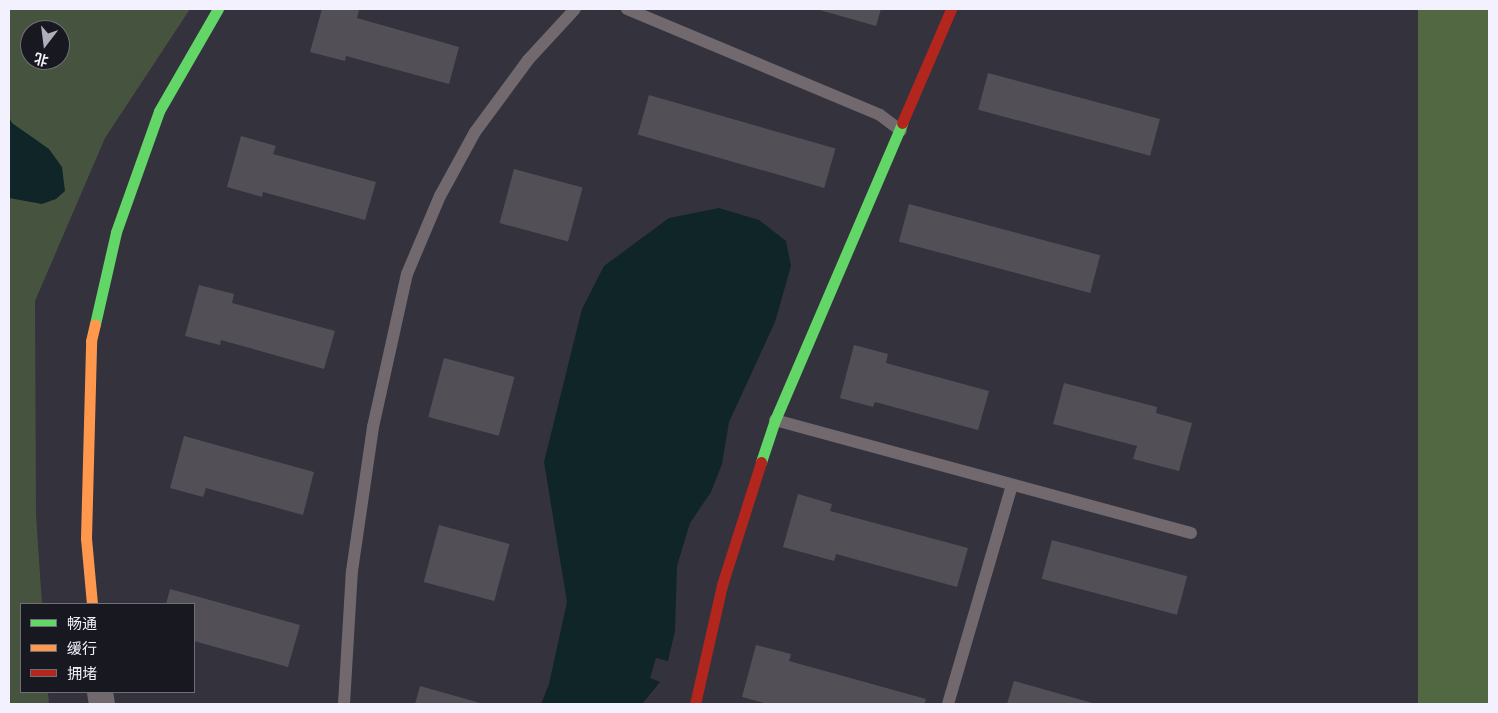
<!DOCTYPE html>
<html>
<head>
<meta charset="utf-8">
<style>
	body { margin:0 }
	#map { position:relative; width:1498px; height:713px; overflow:hidden; background:#34323d; font-family:"Varela Round","Noto Sans SC",sans-serif }
	div>[style] { position:absolute }
	.green>* { inset:0; background:#46543f }
	.forest>* { inset:0; background:#516843; transform-origin:0 0 }
	.water>* { inset:0; background:#102528 }
	.building>* { inset:0; background:#524f57; transform-origin:0 0 }
	.lane>* { height:12px; margin:-6px; padding:0 6px; transform-origin:6px; border-radius:6px; background:#71696d }
	.street>* { height:26px; margin:-13px; padding:0 13px; transform-origin:13px; border-radius:13px; background:#71696d }
	.fast>* { height:11px; margin:-5.5px; padding:0 5.5px; transform-origin:5.5px; border-radius:5.5px; background:#63d668 }
	.slow>* { height:11px; margin:-5.5px; padding:0 5.5px; transform-origin:5.5px; border-radius:5.5px; background:#ff974d }
	.jam>* { height:11px; margin:-5.5px; padding:0 5.5px; transform-origin:5.5px; border-radius:5.5px; background:#b3261e }
	span { translate:-50% -50%; white-space:nowrap; text-align:center; line-height:1.15; -webkit-text-stroke:4px #181820; paint-order:stroke }
	.frame { position:absolute; inset:0; border:10px solid #f2f1fd; pointer-events:none }
	.legend { position:absolute; left:20px; top:603px; width:175px; height:90px; box-sizing:border-box; background:#181820; border:1px solid #6f6f78; margin:0; padding:6px 9px; list-style:none; font-size:15px; color:#f2f1fd }
	.legend li { display:flex; align-items:center; gap:10px; height:25px }
	.legend b { width:25px; border:1px solid #6f6f78 }
	.north { position:absolute; left:20px; top:20px; width:50px; height:50px; box-sizing:border-box; background:#181820; border:1px solid #6f6f78; border-radius:50%; rotate:195deg; font-size:14px; font-weight:700; line-height:20px; text-align:center; color:#f2f1fd }
	.north::after { content:''; display:block; margin:auto; width:18px; height:22px; background:#b0aeba; clip-path:polygon(50% 0,100% 100%,50% 72%,0 100%) }
</style>
</head>
<body>
<div id="map">
	<div class="green">
		<div style="clip-path:polygon(evenodd,9px 9px,190px 9px,105px 138px,35px 301px,36px 515px,42px 604px,21px 604px,21px 692px,48px 692px,49px 704px,9px 704px,9px 9px,30px 30px,60px 30px,60px 60px,30px 60px,30px 30px)"></div>
	</div>
	<div class="forest">
		<div style="left:1418px;top:9px;width:71px;height:695px"></div>
	</div>
	<div class="water">
		<div style="clip-path:polygon(9px 117px,12px 123px,49px 149px,62px 167px,65px 191px,56px 199px,42px 204px,9px 198px)"></div>
		<div style="clip-path:polygon(719px 208px,759px 220px,786px 241px,791px 266px,775px 322px,729px 422px,722px 464px,711px 492px,690px 523px,677px 566px,675px 631px,668px 661px,656px 658px,650px 678px,660px 682px,642px 704px,541px 704px,549px 684px,567px 602px,544px 462px,582px 309px,604px 266px,669px 218px)"></div>
	</div>
	<div class="building">
		<div style="clip-path:polygon(322px 9px,359px 10px,357px 18px,459px 47px,449px 84px,346px 56px,345px 61px,310px 52px)"></div>
		<div style="clip-path:polygon(816px 9px,881px 9px,876px 26px)"></div>
		<div style="left:988px;top:73px;width:178px;height:38px;rotate:15deg"></div>
		<div style="left:649px;top:95px;width:194px;height:41px;rotate:16deg"></div>
		<div style="clip-path:polygon(241px 136px,276px 146px,273px 154px,376px 182px,365px 220px,263px 192px,262px 197px,227px 187px)"></div>
		<div style="left:514px;top:169px;width:71px;height:56px;rotate:15deg"></div>
		<div style="left:909px;top:204px;width:198px;height:39px;rotate:15deg"></div>
		<div style="clip-path:polygon(199px 285px,234px 294px,232px 303px,335px 331px,324px 369px,221px 340px,220px 345px,185px 336px)"></div>
		<div style="clip-path:polygon(854px 345px,888px 354px,886px 363px,989px 391px,978px 430px,875px 402px,873px 407px,840px 398px)"></div>
		<div style="left:444px;top:358px;width:73px;height:61px;rotate:15deg"></div>
		<div style="clip-path:polygon(1064px 383px,1157px 407px,1156px 413px,1192px 423px,1179px 471px,1133px 459px,1137px 446px,1053px 424px)"></div>
		<div style="clip-path:polygon(184px 436px,314px 472px,303px 515px,206px 488px,203px 497px,170px 488px)"></div>
		<div style="clip-path:polygon(798px 494px,832px 504px,830px 511px,968px 548px,957px 587px,836px 554px,834px 561px,783px 547px)"></div>
		<div style="left:439px;top:525px;width:73px;height:59px;rotate:15deg"></div>
		<div style="left:1052px;top:540px;width:140px;height:40px;rotate:15deg"></div>
		<div style="clip-path:polygon(170px 589px,300px 625px,288px 667px,194px 641px,194px 604px,166px 604px)"></div>
		<div style="clip-path:polygon(756px 645px,791px 654px,789px 661px,926px 699px,924px 704px,768px 704px,742px 697px)"></div>
		<div style="clip-path:polygon(1014px 681px,1096px 704px,1007px 704px)"></div>
		<div style="clip-path:polygon(420px 686px,484px 704px,415px 704px)"></div>
	</div>
	<div class="lane">
		<div style="left:627px;top:9px;width:274px;rotate:22.7deg"></div>
		<div style="left:880px;top:115px;width:26px;rotate:37deg"></div>
		<div style="left:775px;top:420px;width:431px;rotate:15.2deg"></div>
		<div style="left:344px;top:704px;width:133px;rotate:-86.6deg"></div>
		<div style="left:352px;top:571px;width:146px;rotate:-81.7deg"></div>
		<div style="left:373px;top:427px;width:157px;rotate:-77.5deg"></div>
		<div style="left:407px;top:274px;width:85px;rotate:-67.1deg"></div>
		<div style="left:440px;top:196px;width:73px;rotate:-61.3deg"></div>
		<div style="left:475px;top:132px;width:89px;rotate:-53.6deg"></div>
		<div style="left:528px;top:60px;width:69px;rotate:-47.3deg"></div>
		<div style="left:948px;top:704px;width:228px;rotate:-73.7deg"></div>
	</div>
	<div class="street">
		<div style="left:100px;top:692px;width:12px;rotate:81deg"></div>
	</div>
	<div class="fast">
		<div style="left:95px;top:324px;width:94px;rotate:-77.1deg"></div>
		<div style="left:116px;top:232px;width:128px;rotate:-70.4deg"></div>
		<div style="left:159px;top:111px;width:118px;rotate:-60deg"></div>
		<div style="left:761px;top:462px;width:44px;rotate:-71.6deg"></div>
		<div style="left:775px;top:420px;width:323px;rotate:-66.8deg"></div>
	</div>
	<div class="slow">
		<div style="left:92px;top:604px;width:66px;rotate:-95.2deg"></div>
		<div style="left:86px;top:538px;width:197px;rotate:-88.5deg"></div>
		<div style="left:91px;top:341px;width:17px;rotate:-77deg"></div>
	</div>
	<div class="jam">
		<div style="left:902px;top:123px;width:124px;rotate:-66.7deg"></div>
		<div style="left:695px;top:704px;width:122px;rotate:-77.2deg"></div>
		<div style="left:722px;top:585px;width:129px;rotate:-72.4deg"></div>
	</div>
	<div class="frame"></div>
	<ul class="legend">
	<li><b style="height:6px;background:#63d668"></b>畅通</li>
	<li><b style="height:6px;background:#ff974d"></b>缓行</li>
	<li><b style="height:6px;background:#b3261e"></b>拥堵</li>
	</ul>
	<div class="north">北</div>
</div>
</body>
</html>
